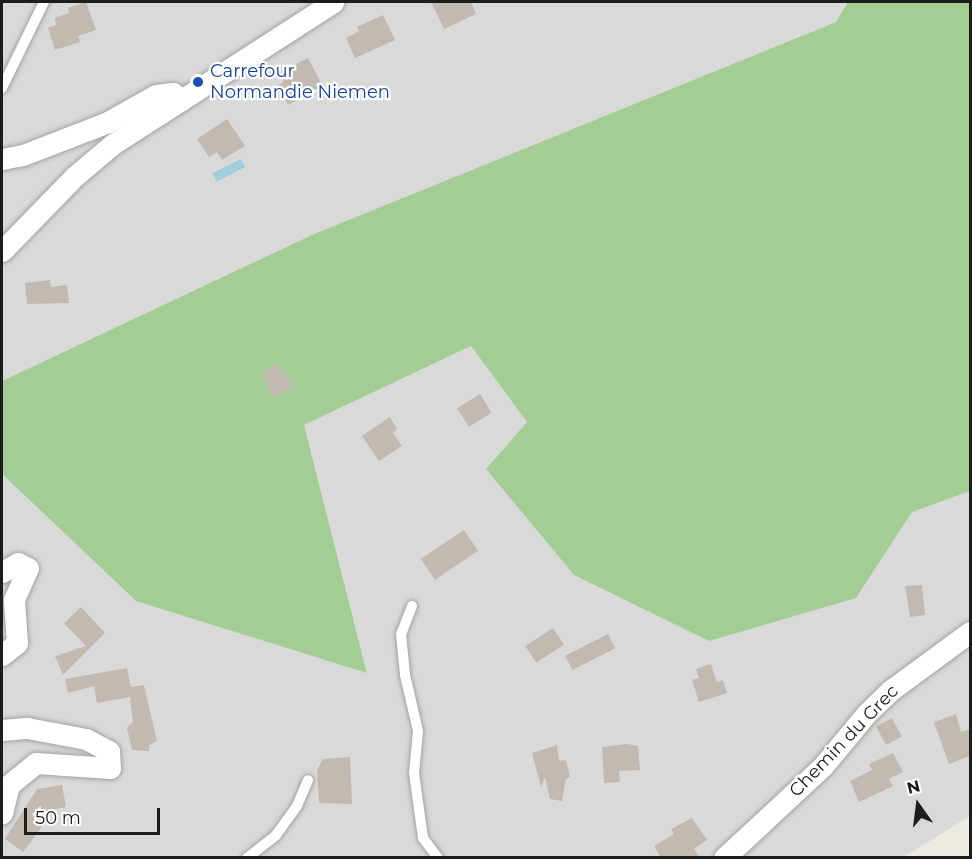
<!DOCTYPE html>
<html>
<head>
<meta charset="utf-8">
<style>
	body { margin:0 }
	#map { position:relative; width:972px; height:859px; overflow:hidden; background:#edeae1; font-family:Montserrat,sans-serif }
	div>[style] { position:absolute }
	.residential>* { inset:0; background:#dad9d9 }
	.forest>* { inset:0; background:#a4cd96 }
	.water>* { inset:0; background:#a1ccdb; transform-origin:0 0 }
	.building>* { inset:0; background:#c2b9b1; transform-origin:0 0 }
	.roads { filter:drop-shadow(0 0 2px #a3a3a3) drop-shadow(0 0 2px #a3a3a3) }
	.service>* { height:10px; margin:-5px; padding:0 5px; transform-origin:5px; border-radius:5px; background:#fff }
	.minor>* { height:21px; margin:-10.5px; padding:0 10.5px; transform-origin:10.5px; border-radius:10.5px; background:#fff }
	.dots>* { width:16px; height:16px; translate:-50% -50%; box-sizing:border-box; border:3px solid #fff; border-radius:50% }
	span { translate:-50% -50%; white-space:nowrap; text-align:center; line-height:1.15; -webkit-text-stroke:4.5px #fff; paint-order:stroke }
	.transit-label { font-size:18px; color:#164399 }
	.left { translate:0 -50%; text-align:left }
	.street-label { font-size:18px; color:#1c1c1c }
	.frame { position:absolute; inset:0; border:3px solid #1c1c1c; pointer-events:none }
	.north { position:absolute; left:888px; top:775px; width:60px; height:60px; -webkit-text-stroke:4px #fff; paint-order:stroke; rotate:346deg; font-size:16px; font-weight:700; line-height:24px; text-align:center; color:#1c1c1c }
	.north::after { content:''; display:block; margin:auto; width:21px; height:27px; background:#1c1c1c; clip-path:polygon(50% 0,100% 100%,50% 72%,0 100%) }
	.scale { position:absolute; left:24px; top:808px; width:136px; height:27px; box-sizing:border-box; border:3px solid #1c1c1c; border-top:0; padding-left:8px; font-size:18px; line-height:21px; white-space:nowrap; color:#1c1c1c; -webkit-text-stroke:4px #fff; paint-order:stroke }
</style>
</head>
<body>
<div id="map">
	<div class="residential">
		<div style="clip-path:polygon(2px 2px,848px 2px,836px 22px,314px 234px,2px 381px)"></div>
		<div style="clip-path:polygon(471px 346px,527px 422px,486px 469px,856px 598px,912px 512px,970px 491px,970px 816px,902px 858px,2px 857px,2px 474px,136px 601px,367px 672px,304px 425px)"></div>
	</div>
	<div class="forest">
		<div style="clip-path:polygon(848px 2px,970px 2px,970px 491px,912px 512px,856px 598px,709px 641px,574px 575px,486px 469px,527px 422px,471px 346px,304px 425px,367px 673px,136px 601px,2px 474px,2px 381px,314px 234px,836px 22px)"></div>
	</div>
	<div class="water">
		<div style="left:241px;top:159px;width:9px;height:32px;rotate:63deg"></div>
	</div>
	<div class="building">
		<div style="clip-path:polygon(86px 2px,96px 30px,78px 36px,80px 42px,55px 50px,48px 28px,56px 25px,55px 18px,69px 13px,68px 8px)"></div>
		<div style="clip-path:polygon(431px 2px,471px 2px,476px 14px,444px 29px)"></div>
		<div style="clip-path:polygon(383px 15px,395px 40px,355px 58px,346px 38px,359px 31px,357px 27px)"></div>
		<div style="clip-path:polygon(308px 58px,323px 87px,288px 105px,278px 85px,284px 82px,279px 72px)"></div>
		<div style="clip-path:polygon(227px 119px,245px 146px,222px 160px,217px 152px,209px 157px,197px 139px)"></div>
		<div style="clip-path:polygon(50px 280px,51px 287px,67px 285px,69px 303px,27px 304px,25px 283px)"></div>
		<div style="clip-path:polygon(278px 364px,294px 387px,273px 397px,262px 372px)"></div>
		<div style="left:480px;top:394px;width:22px;height:27px;rotate:58deg"></div>
		<div style="clip-path:polygon(390px 417px,397px 429px,393px 433px,402px 446px,379px 461px,362px 436px)"></div>
		<div style="left:464px;top:530px;width:25px;height:52px;rotate:56deg"></div>
		<div style="clip-path:polygon(922px 585px,925px 615px,910px 617px,905px 586px)"></div>
		<div style="clip-path:polygon(81px 607px,105px 633px,63px 675px,55px 656px,86px 646px,64px 623px)"></div>
		<div style="left:553px;top:628px;width:20px;height:33px;rotate:57deg"></div>
		<div style="left:608px;top:634px;width:16px;height:48px;rotate:63deg"></div>
		<div style="clip-path:polygon(711px 664px,717px 682px,723px 680px,727px 693px,699px 702px,692px 680px,699px 678px,696px 669px)"></div>
		<div style="clip-path:polygon(127px 668px,131px 687px,144px 685px,157px 741px,149px 745px,149px 751px,132px 750px,127px 728px,133px 722px,130px 697px,97px 703px,94px 686px,68px 693px,65px 679px)"></div>
		<div style="clip-path:polygon(956px 714px,961px 732px,970px 729px,970px 756px,949px 764px,934px 722px)"></div>
		<div style="left:892px;top:718px;width:21px;height:18px;rotate:62deg"></div>
		<div style="clip-path:polygon(627px 744px,638px 746px,640px 770px,619px 771px,620px 782px,604px 783px,602px 747px)"></div>
		<div style="clip-path:polygon(557px 745px,559px 761px,566px 760px,570px 777px,566px 779px,562px 801px,550px 799px,545px 777px,541px 787px,532px 753px)"></div>
		<div style="clip-path:polygon(893px 753px,903px 772px,889px 779px,893px 786px,859px 802px,850px 781px,872px 770px,869px 764px)"></div>
		<div style="clip-path:polygon(350px 757px,352px 804px,319px 803px,317px 770px,323px 759px)"></div>
		<div style="clip-path:polygon(62px 785px,66px 807px,32px 813px,44px 824px,23px 852px,5px 839px,37px 789px)"></div>
		<div style="clip-path:polygon(692px 818px,707px 840px,694px 849px,700px 858px,661px 858px,654px 846px,674px 834px,671px 829px)"></div>
	</div>
	<div class="roads">
		<div class="service">
			<div style="left:2px;top:88px;width:96px;rotate:-64deg"></div>
			<div style="left:412px;top:606px;width:30px;rotate:111deg"></div>
			<div style="left:401px;top:634px;width:41px;rotate:84.4deg"></div>
			<div style="left:405px;top:675px;width:57px;rotate:76.9deg"></div>
			<div style="left:418px;top:731px;width:42px;rotate:95.4deg"></div>
			<div style="left:414px;top:773px;width:66px;rotate:82.1deg"></div>
			<div style="left:423px;top:838px;width:25px;rotate:53deg"></div>
			<div style="left:247px;top:858px;width:37px;rotate:-38deg"></div>
			<div style="left:276px;top:835px;width:36px;rotate:-54deg"></div>
			<div style="left:297px;top:806px;width:28px;rotate:-67deg"></div>
		</div>
		<div class="minor">
			<div style="left:2px;top:159px;width:21px;rotate:-11deg"></div>
			<div style="left:23px;top:155px;width:91px;rotate:-21.2deg"></div>
			<div style="left:108px;top:122px;width:55px;rotate:-29.4deg"></div>
			<div style="left:156px;top:95px;width:17px;rotate:-7deg"></div>
			<div style="left:173px;top:93px;width:11px;rotate:45deg"></div>
			<div style="left:2px;top:251px;width:105px;rotate:-45.8deg"></div>
			<div style="left:75px;top:176px;width:50px;rotate:-40.1deg"></div>
			<div style="left:113px;top:144px;width:262px;rotate:-32.8deg"></div>
			<div style="left:2px;top:572px;width:18px;rotate:-29deg"></div>
			<div style="left:18px;top:563px;width:11px;rotate:27deg"></div>
			<div style="left:28px;top:568px;width:35px;rotate:114deg"></div>
			<div style="left:14px;top:600px;width:43px;rotate:86deg"></div>
			<div style="left:17px;top:643px;width:19px;rotate:141deg"></div>
			<div style="left:2px;top:730px;width:25px;rotate:-5deg"></div>
			<div style="left:27px;top:728px;width:60px;rotate:10.6deg"></div>
			<div style="left:86px;top:739px;width:26px;rotate:28deg"></div>
			<div style="left:109px;top:751px;width:17px;rotate:87deg"></div>
			<div style="left:110px;top:768px;width:74px;rotate:-176.1deg"></div>
			<div style="left:36px;top:763px;width:35px;rotate:141deg"></div>
			<div style="left:9px;top:785px;width:29px;rotate:104deg"></div>
			<div style="left:724px;top:858px;width:135px;rotate:-42.9deg"></div>
			<div style="left:823px;top:766px;width:69px;rotate:-50.3deg"></div>
			<div style="left:867px;top:713px;width:33px;rotate:-44deg"></div>
			<div style="left:891px;top:690px;width:98px;rotate:-36.3deg"></div>
		</div>
	</div>
	<div class="dots">
		<div style="left:198px;top:82px;background:#1a4fb4"></div>
	</div>
	<div class="transit-label">
		<span class="left" style="left:210px;top:82px">Carrefour<br>Normandie Niemen</span>
	</div>
	<div class="street-label">
		<span style="left:844px;top:741px;rotate:-46deg">Chemin du Grec</span>
	</div>
	<div class="frame"></div>
	<div class="north">N</div>
	<div class="scale">50 m</div>
</div>
</body>
</html>
